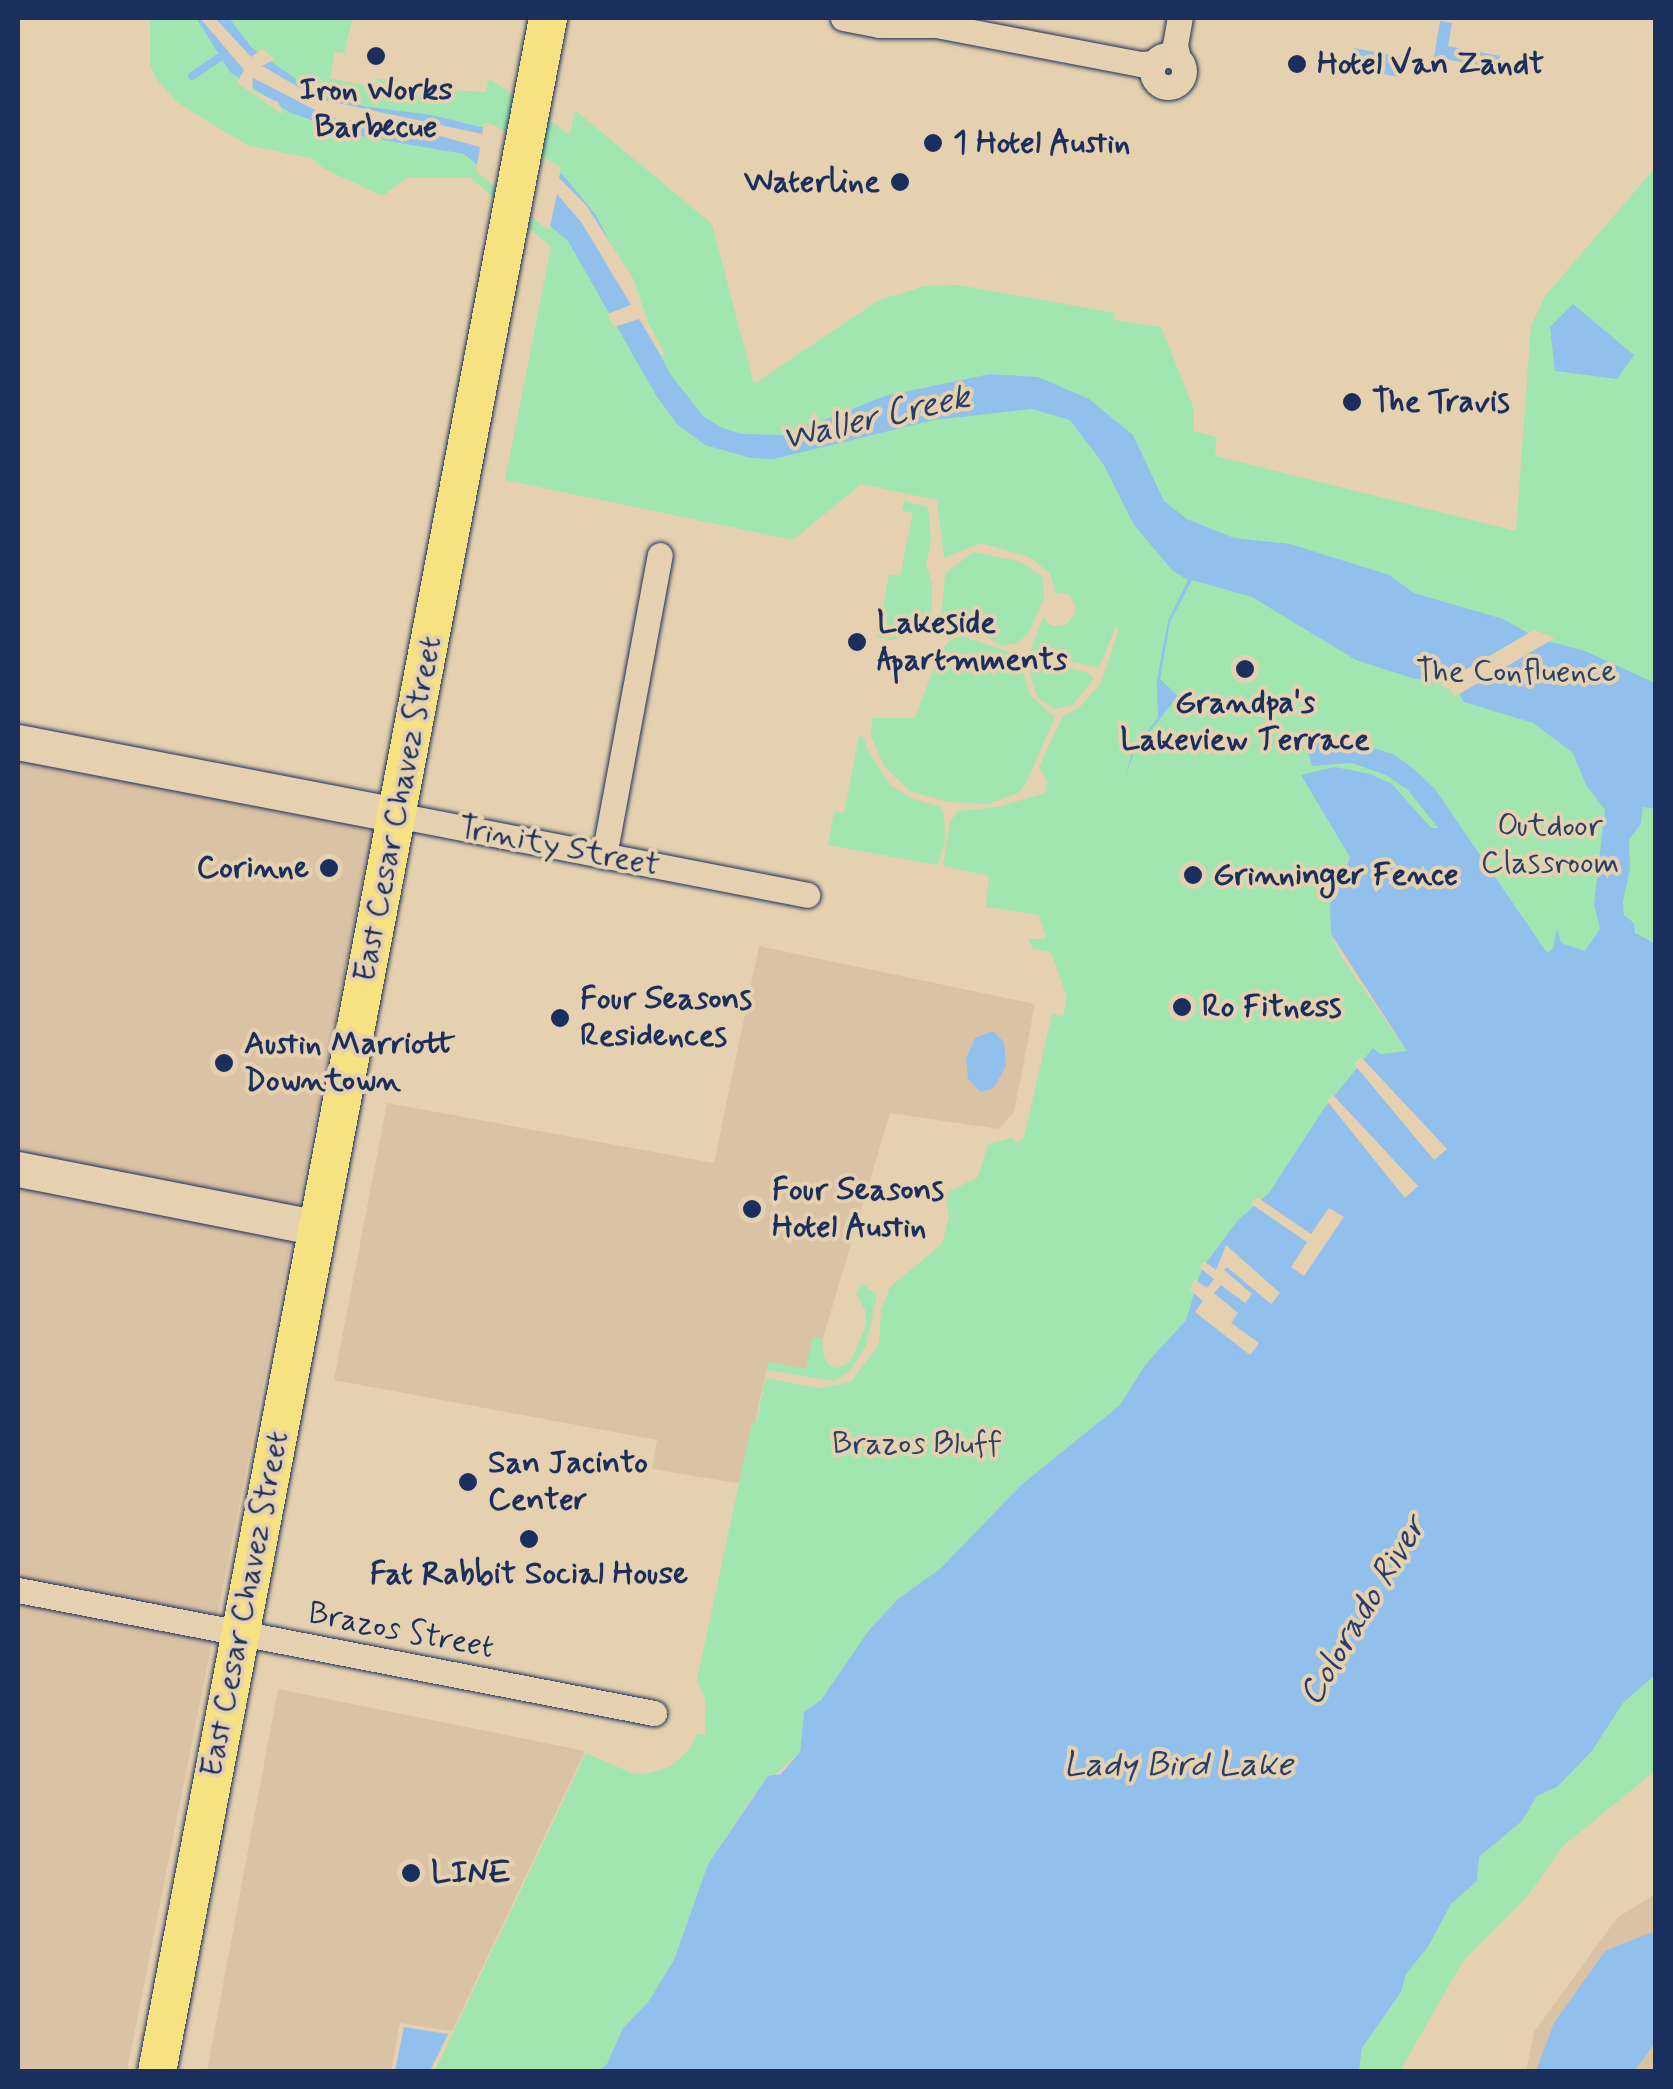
<!DOCTYPE html>
<html>
<head>
<meta charset="utf-8">
<style>
	body { margin:0 }
	#map { position:relative; width:1673px; height:2089px; overflow:hidden; background:#e5d1af; font-family:Mynerve,sans-serif }
	div>[style] { position:absolute }
	.built>* { inset:0; background:#dac2a4 }
	.green>* { inset:0; background:#a1e5b0 }
	.water>* { inset:0; background:#92c0ec; transform-origin:0 0 }
	.pier>* { inset:0; background:#e5d1af }
	.stream>* { height:8px; margin:-4px; padding:0 4px; transform-origin:4px; border-radius:4px; background:#92c0ec }
	.roads { filter:drop-shadow(0 0 2px #1b2f5e) drop-shadow(0 0 2px #1b2f5e) }
	.minor>* { height:25px; margin:-12.5px; padding:0 12.5px; transform-origin:12.5px; border-radius:12.5px; background:#e5d1af }
	.minor>.ring { margin:-12.5px; padding:0; box-sizing:content-box; background:none; border:25px solid #e5d1af; border-radius:50% }
	.secondary>* { height:35px; margin:-17.5px; padding:0 17.5px; transform-origin:17.5px; border-radius:17.5px; background:#e5d1af }
	.primary>* { height:38px; margin:-19px; padding:0 19px; transform-origin:19px; border-radius:19px; background:#f7e281 }
	.dots>* { width:28px; height:28px; translate:-50% -50%; box-sizing:border-box; border:5px solid #e5d1af; border-radius:50% }
	span { translate:-50% -50%; white-space:nowrap; text-align:center; line-height:1.15; -webkit-text-stroke:8px #e5d1af; paint-order:stroke }
	.poi-label { font-size:32px; color:#1b2f5e; font-weight:700 }
	.left { translate:0 -50%; text-align:left }
	.right { translate:-100% -50%; text-align:right }
	.park-label { font-size:32px; color:#284166 }
	.street-label { font-size:32px; color:#1b2f5e }
	.water-label { font-size:35px; color:#273e6c; font-style:italic }
	.frame { position:absolute; inset:0; border:20px solid #1b2f5e; pointer-events:none }
</style>
</head>
<body>
<div id="map">
	<div class="built">
		<div style="clip-path:polygon(18px 761px,373px 829px,127px 2071px,18px 2071px)"></div>
		<div style="clip-path:polygon(759px 946px,1035px 1004px,1014px 1112px,999px 1129px,890px 1113px,812px 1375px,767px 1367px,742px 1484px,652px 1469px,657px 1440px,334px 1380px,387px 1103px,714px 1163px)"></div>
		<div style="clip-path:polygon(278px 1689px,585px 1751px,452px 2031px,400px 2023px,391px 2071px,207px 2071px)"></div>
		<div style="clip-path:polygon(1655px 1894px,1655px 2071px,1526px 2072px,1534px 2032px,1617px 1918px)"></div>
	</div>
	<div class="green">
		<div style="clip-path:polygon(150px 18px,353px 18px,344px 53px,335px 52px,330px 78px,375px 88px,377px 78px,429px 89px,486px 92px,489px 78px,570px 135px,575px 110px,712px 224px,754px 384px,879px 300px,925px 286px,958px 285px,1115px 313px,1114px 320px,1161px 327px,1194px 409px,1193px 431px,1217px 437px,1215px 456px,1516px 531px,1531px 325px,1546px 295px,1655px 168px,1655px 1070px,1550px 967px,1431px 817px,1439px 829px,1352px 853px,1337px 878px,1331px 934px,1342px 958px,1407px 1051px,1380px 1054px,1372px 1049px,1269px 1193px,1238px 1220px,1202px 1268px,1186px 1320px,1145px 1365px,1120px 1405px,1021px 1485px,941px 1568px,898px 1599px,869px 1630px,821px 1700px,804px 1712px,800px 1752px,756px 1792px,708px 1864px,674px 1960px,648px 2002px,623px 2028px,607px 2065px,598px 2071px,435px 2071px,586px 1753px,631px 1773px,647px 1774px,670px 1767px,689px 1750px,697px 1734px,705px 1735px,705px 1699px,697px 1680px,752px 1422px,756px 1423px,766px 1378px,819px 1388px,851px 1382px,879px 1344px,881px 1311px,890px 1287px,942px 1244px,949px 1217px,946px 1193px,978px 1177px,988px 1144px,1012px 1138px,1018px 1143px,1024px 1137px,1052px 1014px,1063px 1016px,1067px 997px,1051px 952px,1033px 949px,1028px 939px,1046px 939px,1039px 915px,986px 907px,989px 876px,943px 866px,950px 822px,958px 811px,998px 807px,1045px 793px,1047px 782px,1039px 767px,1057px 728px,1063px 716px,1079px 708px,1101px 683px,1119px 629px,1116px 626px,1099px 668px,1030px 652px,1043px 618px,1052px 626px,1066px 625px,1076px 612px,1074px 603px,1069px 594px,1055px 593px,1050px 573px,1029px 557px,981px 543px,944px 558px,937px 500px,861px 484px,793px 540px,505px 480px,551px 247px,471px 178px,407px 178px,382px 196px,323px 168px,314px 159px,247px 145px,178px 103px,157px 80px,150px 66px)"></div>
		<div style="clip-path:polygon(904px 501px,928px 507px,931px 539px,926px 566px,932px 582px,932px 609px,929px 621px,917px 634px,891px 640px,877px 638px,889px 574px,900px 576px,913px 513px,902px 510px)"></div>
		<div style="clip-path:polygon(974px 552px,1021px 562px,1043px 577px,1044px 598px,1029px 632px,1017px 644px,1002px 645px,970px 630px,940px 634px,945px 573px)"></div>
		<div style="clip-path:polygon(962px 636px,1018px 655px,1030px 695px,1055px 717px,1026px 783px,1018px 793px,988px 804px,948px 802px,910px 791px,884px 766px,871px 736px,872px 718px,915px 718px,939px 654px,949px 641px)"></div>
		<div style="clip-path:polygon(1031px 658px,1088px 673px,1094px 678px,1073px 705px,1054px 709px,1037px 697px,1026px 659px)"></div>
		<div style="clip-path:polygon(859px 736px,864px 737px,869px 753px,890px 785px,913px 799px,940px 807px,944px 814px,945px 841px,937px 865px,828px 845px,834px 811px,844px 813px)"></div>
		<div style="clip-path:polygon(862px 1284px,877px 1295px,866px 1345px,850px 1371px,834px 1381px,767px 1370px,769px 1362px,806px 1369px,813px 1337px,822px 1338px,824px 1357px,831px 1367px,838px 1368px,850px 1362px,866px 1326px,866px 1312px,856px 1293px)"></div>
		<div style="clip-path:polygon(1655px 1675px,1655px 1771px,1563px 1846px,1527px 1897px,1463px 1961px,1400px 2071px,1359px 2072px,1362px 2048px,1401px 1992px,1406px 1974px,1428px 1947px,1451px 1904px,1477px 1881px,1479px 1857px,1522px 1821px,1537px 1796px,1557px 1787px,1592px 1751px,1623px 1703px)"></div>
	</div>
	<div class="water">
		<div style="clip-path:polygon(196px 18px,229px 18px,252px 48px,309px 88px,363px 106px,431px 115px,494px 130px,563px 175px,596px 215px,626px 274px,644px 325px,671px 375px,703px 416px,720px 427px,741px 434px,786px 435px,885px 396px,990px 374px,1038px 377px,1089px 399px,1133px 435px,1164px 501px,1187px 519px,1234px 538px,1290px 544px,1389px 575px,1414px 593px,1503px 619px,1539px 639px,1585px 651px,1655px 683px,1655px 809px,1643px 807px,1641px 824px,1629px 839px,1630px 868px,1623px 902px,1624px 915px,1634px 923px,1635px 933px,1656px 944px,1655px 1675px,1623px 1703px,1592px 1751px,1557px 1787px,1537px 1796px,1522px 1821px,1479px 1857px,1477px 1881px,1451px 1904px,1428px 1947px,1406px 1974px,1401px 1992px,1362px 2048px,1359px 2071px,598px 2071px,607px 2064px,623px 2028px,648px 2002px,674px 1960px,708px 1864px,768px 1776px,781px 1774px,800px 1752px,804px 1712px,821px 1700px,869px 1630px,898px 1599px,941px 1568px,1021px 1485px,1120px 1405px,1145px 1365px,1186px 1320px,1202px 1268px,1238px 1220px,1269px 1193px,1323px 1110px,1373px 1048px,1380px 1054px,1407px 1051px,1331px 934px,1330px 904px,1350px 857px,1301px 775px,1335px 767px,1370px 774px,1392px 784px,1431px 828px,1438px 828px,1408px 790px,1386px 775px,1352px 763px,1312px 766px,1306px 743px,1349px 741px,1393px 754px,1414px 769px,1435px 789px,1547px 953px,1553px 949px,1557px 928px,1561px 943px,1585px 951px,1600px 929px,1594px 904px,1605px 810px,1586px 785px,1573px 753px,1533px 723px,1464px 702px,1453px 684px,1412px 678px,1356px 660px,1252px 597px,1192px 580px,1170px 622px,1160px 679px,1178px 696px,1135px 750px,1126px 774px,1133px 749px,1158px 718px,1157px 680px,1168px 621px,1188px 580px,1173px 571px,1134px 525px,1104px 465px,1070px 420px,1032px 409px,934px 420px,774px 459px,751px 458px,705px 445px,677px 424px,657px 397px,568px 241px,464px 154px,349px 134px,289px 112px,230px 72px)"></div>
		<div style="clip-path:polygon(1440px 21px,1452px 23px,1448px 46px,1500px 56px,1498px 69px,1434px 57px)"></div>
		<div style="left:1354px;top:48px;width:53px;height:20px;rotate:11deg"></div>
		<div style="clip-path:polygon(1573px 304px,1634px 355px,1617px 379px,1555px 371px,1550px 327px)"></div>
		<div style="clip-path:polygon(993px 1031px,1004px 1042px,1006px 1066px,994px 1088px,980px 1092px,968px 1079px,966px 1059px,975px 1038px)"></div>
		<div style="clip-path:polygon(1650px 1933px,1655px 1936px,1655px 2042px,1635px 2071px,1536px 2071px,1554px 2023px,1605px 1951px)"></div>
		<div style="clip-path:polygon(404px 2027px,448px 2034px,430px 2071px,395px 2071px)"></div>
	</div>
	<div class="pier">
		<div style="clip-path:polygon(200px 18px,215px 18px,251px 57px,262px 49px,275px 59px,262px 66px,319px 99px,482px 134px,484px 122px,496px 126px,561px 168px,559px 178px,586px 205px,634px 280px,648px 323px,665px 353px,661px 355px,639px 319px,614px 327px,607px 314px,631px 305px,582px 223px,557px 194px,549px 231px,476px 171px,480px 147px,436px 135px,329px 117px,253px 78px,252px 90px,278px 102px,284px 115px,237px 83px,244px 70px)"></div>
		<div style="clip-path:polygon(1534px 630px,1555px 638px,1454px 697px,1450px 689px,1439px 685px)"></div>
		<div style="clip-path:polygon(1361px 1057px,1447px 1149px,1434px 1160px,1354px 1064px)"></div>
		<div style="clip-path:polygon(1333px 1095px,1418px 1186px,1405px 1198px,1327px 1101px)"></div>
		<div style="clip-path:polygon(1257px 1197px,1311px 1234px,1329px 1208px,1344px 1217px,1304px 1276px,1291px 1267px,1307px 1242px,1250px 1203px)"></div>
		<div style="clip-path:polygon(1226px 1245px,1280px 1293px,1271px 1304px,1227px 1267px,1224px 1270px,1252px 1294px,1245px 1303px,1221px 1285px,1214px 1293px,1238px 1313px,1231px 1323px,1259px 1343px,1250px 1355px,1195px 1312px,1203px 1301px,1190px 1290px,1194px 1279px,1207px 1288px,1214px 1279px,1199px 1267px,1204px 1261px,1216px 1270px)"></div>
	</div>
	<div class="stream">
		<div style="left:192px;top:76px;width:32px;rotate:-34deg"></div>
	</div>
	<div class="roads">
		<div class="minor">
			<div style="left:843px;top:18px;width:37px;rotate:11deg"></div>
			<div style="left:879px;top:25px;width:57px"></div>
			<div style="left:936px;top:25px;width:208px;rotate:10.8deg"></div>
			<div style="left:1140px;top:64px;width:14px;rotate:-4deg"></div>
			<div class="ring" style="left:1152px;top:55px;width:7px;height:7px"></div>
			<div style="left:1178px;top:58px;width:13px;rotate:-103deg"></div>
			<div style="left:1175px;top:45px;width:27px;rotate:-80deg"></div>
			<div style="left:396px;top:815px;width:419px;rotate:11deg"></div>
			<div style="left:604px;top:856px;width:306px;rotate:-79.5deg"></div>
			<div style="left:18px;top:1590px;width:648px;rotate:10.95deg"></div>
		</div>
		<div class="secondary">
			<div style="left:18px;top:742px;width:385px;rotate:10.9deg"></div>
			<div style="left:18px;top:1169px;width:306px;rotate:11.1deg"></div>
		</div>
		<div class="primary">
			<div style="left:157px;top:2072px;width:2091px;rotate:-79.22deg"></div>
		</div>
	</div>
	<div class="dots">
		<div style="left:376px;top:56px;background:#1b2f5e"></div>
		<div style="left:1297px;top:64px;background:#1b2f5e"></div>
		<div style="left:933px;top:143px;background:#1b2f5e"></div>
		<div style="left:900px;top:182px;background:#1b2f5e"></div>
		<div style="left:1352px;top:402px;background:#1b2f5e"></div>
		<div style="left:857px;top:642px;background:#1b2f5e"></div>
		<div style="left:1245px;top:669px;background:#1b2f5e"></div>
		<div style="left:329px;top:868px;background:#1b2f5e"></div>
		<div style="left:1193px;top:875px;background:#1b2f5e"></div>
		<div style="left:1182px;top:1007px;background:#1b2f5e"></div>
		<div style="left:560px;top:1018px;background:#1b2f5e"></div>
		<div style="left:224px;top:1063px;background:#1b2f5e"></div>
		<div style="left:752px;top:1209px;background:#1b2f5e"></div>
		<div style="left:468px;top:1482px;background:#1b2f5e"></div>
		<div style="left:529px;top:1539px;background:#1b2f5e"></div>
		<div style="left:411px;top:1873px;background:#1b2f5e"></div>
	</div>
	<div class="poi-label">
		<span class="left" style="left:1317px;top:64px">Hotel Van Zandt</span>
		<span style="left:376px;top:109px">Iron Works<br>Barbecue</span>
		<span class="left" style="left:953px;top:143px">1 Hotel Austin</span>
		<span class="right" style="left:880px;top:182px">Waterline</span>
		<span class="left" style="left:1372px;top:402px">The Travis</span>
		<span class="left" style="left:877px;top:642px">Lakeside<br>Apartmments</span>
		<span style="left:1245px;top:722px">Grandpa's<br>Lakeview Terrace</span>
		<span class="right" style="left:309px;top:868px">Corinne</span>
		<span class="left" style="left:1213px;top:875px">Grinninger Fence</span>
		<span class="left" style="left:580px;top:1018px">Four Seasons<br>Residences</span>
		<span class="left" style="left:1202px;top:1007px">Ro Fitness</span>
		<span class="left" style="left:244px;top:1063px">Austin Marriott<br>Downtown</span>
		<span class="left" style="left:772px;top:1209px">Four Seasons<br>Hotel Austin</span>
		<span class="left" style="left:488px;top:1482px">San Jacinto<br>Center</span>
		<span style="left:529px;top:1574px">Fat Rabbit Social House</span>
		<span class="left" style="left:431px;top:1873px">LINE</span>
	</div>
	<div class="park-label">
		<span style="left:1516px;top:672px">The Confluence</span>
		<span style="left:1550px;top:845px">Outdoor<br>Classroom</span>
		<span style="left:917px;top:1444px">Brazos Bluff</span>
	</div>
	<div class="street-label">
		<span style="left:398px;top:809px;rotate:-79deg">East Cesar Chavez Street</span>
		<span style="left:559px;top:847px;rotate:11deg">Trinity Street</span>
		<span style="left:245px;top:1604px;rotate:-79deg">East Cesar Chavez Street</span>
		<span style="left:401px;top:1631px;rotate:11deg">Brazos Street</span>
	</div>
	<div class="water-label">
		<span style="left:876px;top:418px;rotate:-13deg">Waller Creek</span>
		<span style="left:1363px;top:1611px;rotate:-59deg">Colorado River</span>
		<span style="left:1178px;top:1765px">Lady Bird Lake</span>
	</div>
	<div class="frame"></div>
</div>
</body>
</html>
